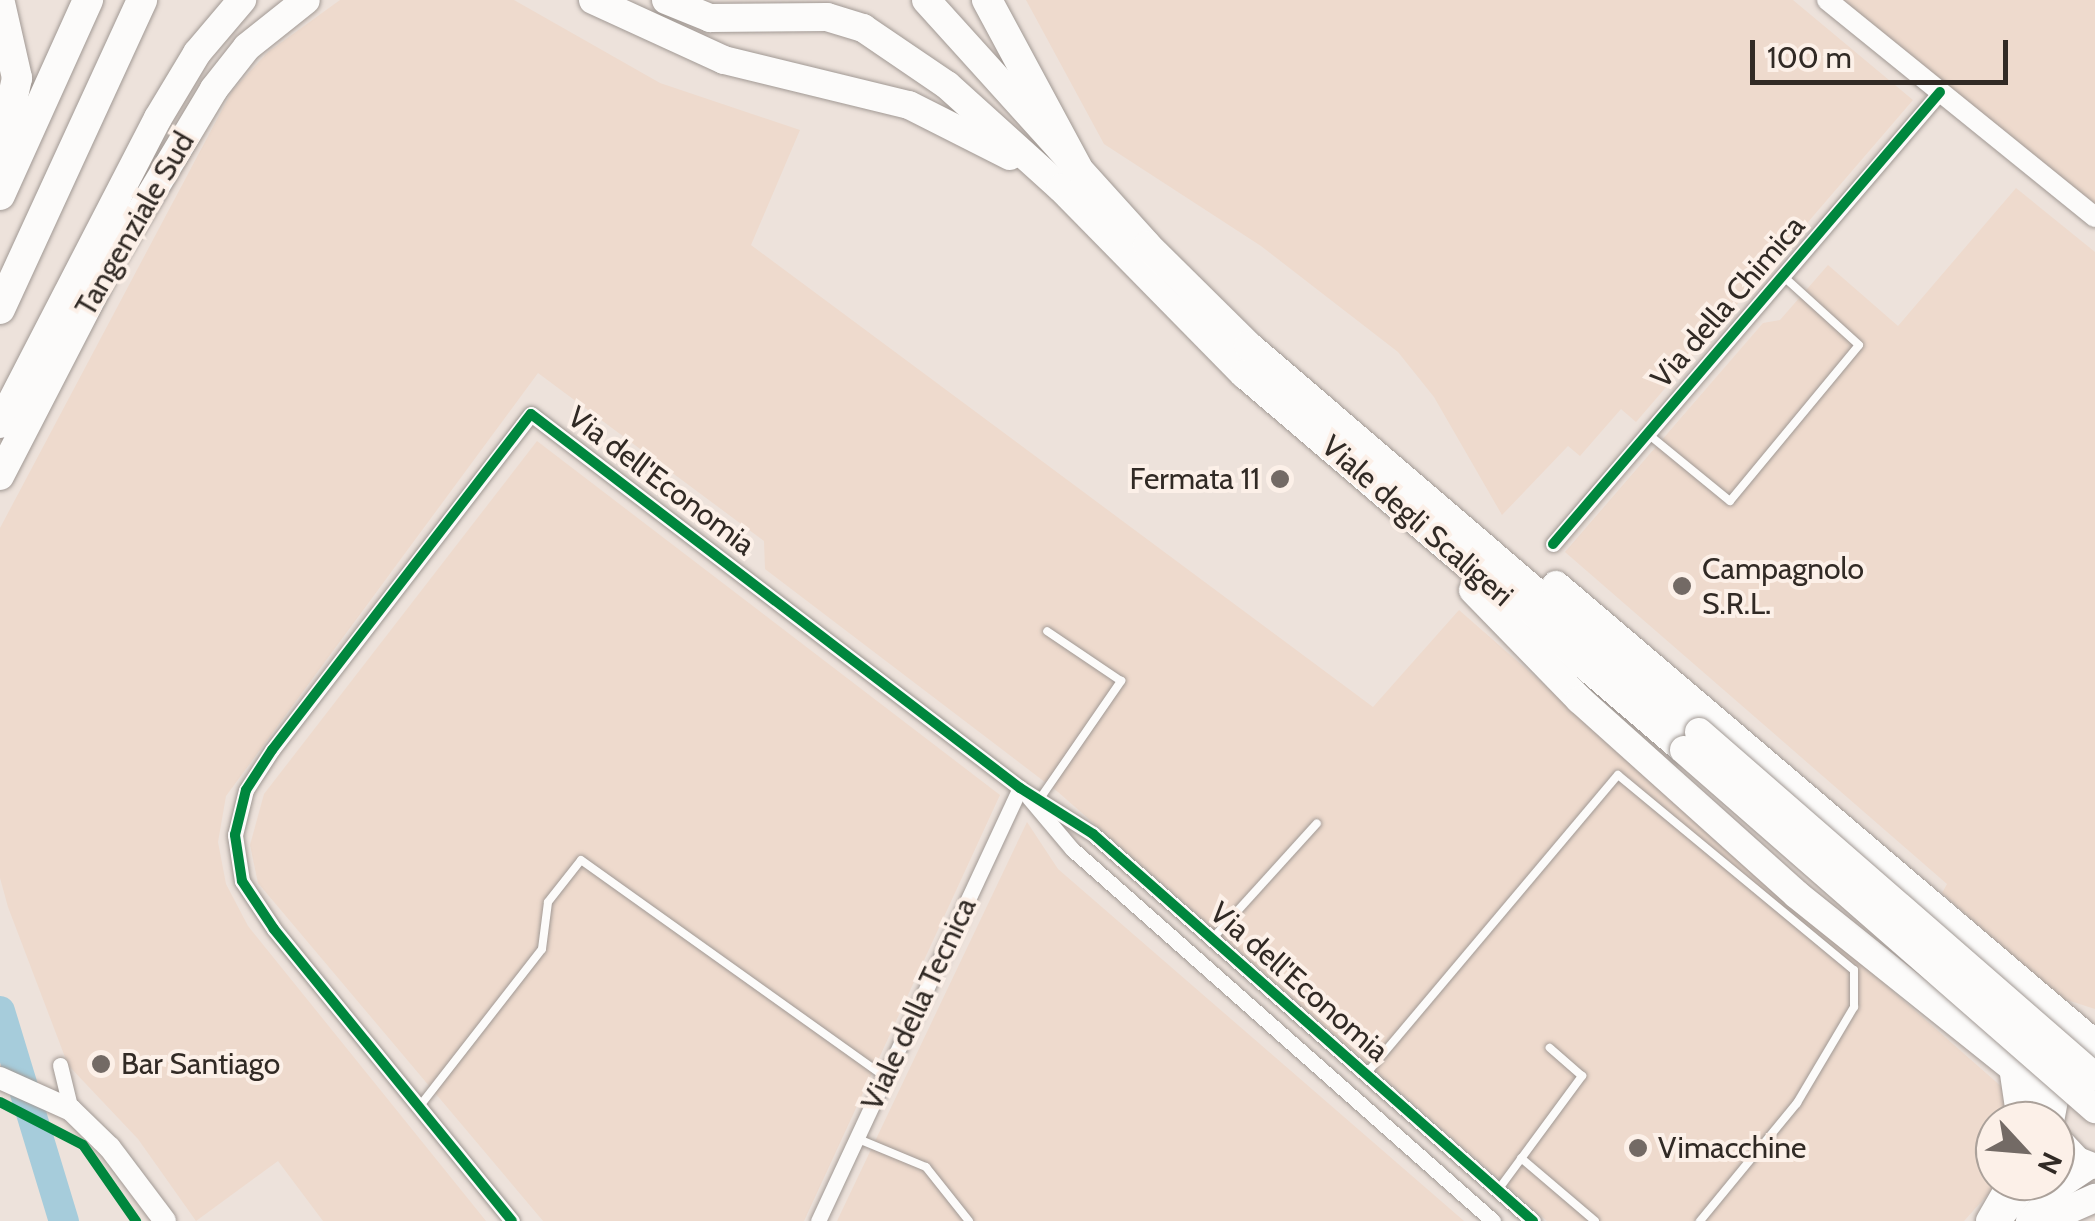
<!DOCTYPE html>
<html>
<head>
<meta charset="utf-8">
<style>
	body { margin:0 }
	#map { position:relative; width:2095px; height:1221px; overflow:hidden; background:#ede2db; font-family:Cabin,sans-serif }
	div>[style] { position:absolute }
	.built>* { inset:0; background:#eedacd }
	.river>* { height:30px; margin:-15px; padding:0 15px; transform-origin:15px; border-radius:15px; background:#a6ccdb }
	.roads { filter:drop-shadow(0 0 2px #a19994) drop-shadow(0 0 2px #a19994) }
	.service>* { height:8px; margin:-4px; padding:0 4px; transform-origin:4px; border-radius:4px; background:#fcfbfa }
	.minor>* { height:15px; margin:-7.5px; padding:0 7.5px; transform-origin:7.5px; border-radius:7.5px; background:#fcfbfa }
	.tertiary>* { height:20px; margin:-10px; padding:0 10px; transform-origin:10px; border-radius:10px; background:#fcfbfa }
	.secondary>* { height:22px; margin:-11px; padding:0 11px; transform-origin:11px; border-radius:11px; background:#fcfbfa }
	.primary>* { height:25px; margin:-12.5px; padding:0 12.5px; transform-origin:12.5px; border-radius:12.5px; background:#fcfbfa }
	.trunk>* { height:28px; margin:-14px; padding:0 14px; transform-origin:14px; border-radius:14px; background:#fcfbfa }
	.motorway>* { height:30px; margin:-15px; padding:0 15px; transform-origin:15px; border-radius:15px; background:#fcfbfa }
	.bridges { filter:drop-shadow(0 0 2px #a19994) drop-shadow(0 0 2px #a19994) }
	.trunk-bridge>* { height:28px; margin:-14px; padding:0 14px; transform-origin:14px; border-radius:14px; background:#fcfbfa }
	.cycleway>* { height:10px; margin:-5px; padding:0 5px; transform-origin:5px; border-radius:5px; background:#00873e }
	.dots>* { width:28px; height:28px; translate:-50% -50%; box-sizing:border-box; border:5px solid #fcf0e8; border-radius:50% }
	span { translate:-50% -50%; white-space:nowrap; text-align:center; line-height:1.15; -webkit-text-stroke:8px #fcf0e8; paint-order:stroke }
	.street-label { font-size:30px; color:#312a25 }
	.poi-label { font-size:30px; color:#312a25 }
	.right { translate:-100% -50%; text-align:right }
	.left { translate:0 -50%; text-align:left }
	.north { position:absolute; left:1975px; top:1101px; width:100px; height:100px; box-sizing:border-box; background:#fcf0e8; border:2px solid #aba19a; border-radius:50%; rotate:116deg; font-size:28px; font-weight:700; line-height:40px; text-align:center; color:#312a25 }
	.north::after { content:''; display:block; margin:auto; width:35px; height:45px; background:#736a65; clip-path:polygon(50% 0,100% 100%,50% 72%,0 100%) }
	.scale { position:absolute; left:1750px; top:40px; width:258px; height:45px; box-sizing:border-box; border:5px solid #312a25; border-top:0; padding-left:12px; font-size:30px; line-height:35px; white-space:nowrap; color:#312a25; -webkit-text-stroke:8px #fcf0e8; paint-order:stroke }
</style>
</head>
<body>
<div id="map">
	<div class="built">
		<div style="clip-path:polygon(340px 0,514px 0,660px 83px,800px 130px,751px 245px,1373px 707px,1459px 610px,2003px 1088px,2009px 1121px,1995px 1121px,2000px 1181px,1964px 1221px,1547px 1221px,1058px 792px,765px 569px,764px 541px,538px 373px,226px 796px,218px 842px,226px 884px,248px 926px,486px 1221px,323px 1221px,278px 1161px,196px 1221px,138px 1139px,68px 1065px,8px 907px,0 878px,0 528px,232px 91px,268px 52px)"></div>
		<div style="clip-path:polygon(1026px 0,1793px 0,1913px 100px,1636px 422px,1621px 409px,1580px 456px,1568px 446px,1502px 515px,1434px 397px,1398px 352px,1261px 246px,1104px 144px)"></div>
		<div style="clip-path:polygon(1838px 0,2095px 0,2095px 212px)"></div>
		<div style="clip-path:polygon(2016px 188px,2095px 252px,2095px 1009px,2058px 997px,1942px 893px,1947px 884px,1565px 552px,1763px 323px,1780px 320px,1828px 265px,1898px 326px)"></div>
		<div style="clip-path:polygon(537px 441px,1000px 795px,804px 1221px,543px 1221px,258px 883px,250px 845px,264px 794px)"></div>
		<div style="clip-path:polygon(1027px 822px,1058px 869px,1464px 1221px,837px 1221px)"></div>
	</div>
	<div class="river">
		<div style="left:0;top:1011px;width:220px;rotate:73.1deg"></div>
	</div>
	<div class="roads">
		<div class="service">
			<div style="left:1648px;top:434px;width:106px;rotate:39.3deg"></div>
			<div style="left:1730px;top:501px;width:202px;rotate:-50.4deg"></div>
			<div style="left:1859px;top:345px;width:103px;rotate:-137.8deg"></div>
			<div style="left:1039px;top:800px;width:145px;rotate:-55.4deg"></div>
			<div style="left:1121px;top:681px;width:89px;rotate:-146deg"></div>
			<div style="left:1212px;top:939px;width:156px;rotate:-47.8deg"></div>
			<div style="left:1366px;top:1074px;width:391px;rotate:-49.9deg"></div>
			<div style="left:1618px;top:775px;width:306px;rotate:39.6deg"></div>
			<div style="left:1854px;top:970px;width:37px;rotate:90deg"></div>
			<div style="left:1854px;top:1007px;width:112px;rotate:120.7deg"></div>
			<div style="left:1797px;top:1103px;width:153px;rotate:129.4deg"></div>
			<div style="left:419px;top:1107px;width:200px;rotate:-52.1deg"></div>
			<div style="left:542px;top:949px;width:47px;rotate:-82.7deg"></div>
			<div style="left:548px;top:902px;width:53px;rotate:-51.8deg"></div>
			<div style="left:581px;top:860px;width:374px;rotate:35.5deg"></div>
			<div style="left:856px;top:1138px;width:76px;rotate:22.5deg"></div>
			<div style="left:926px;top:1167px;width:69px;rotate:51.5deg"></div>
			<div style="left:1521px;top:1158px;width:97px;rotate:40.4deg"></div>
			<div style="left:1498px;top:1190px;width:142px;rotate:-53.6deg"></div>
			<div style="left:1582px;top:1076px;width:43px;rotate:-138.8deg"></div>
		</div>
		<div class="minor">
			<div style="left:1553px;top:544px;width:595px;rotate:-49.43deg"></div>
			<div style="left:1029px;top:798px;width:67px;rotate:49.9deg"></div>
			<div style="left:1072px;top:849px;width:562px;rotate:41.46deg"></div>
			<div style="left:60px;top:1065px;width:46px;rotate:76.3deg"></div>
			<div style="left:512px;top:1221px;width:377px;rotate:-129.2deg"></div>
			<div style="left:274px;top:929px;width:58px;rotate:-123.7deg"></div>
			<div style="left:242px;top:881px;width:47px;rotate:-98.7deg"></div>
			<div style="left:235px;top:835px;width:46px;rotate:-76.3deg"></div>
			<div style="left:246px;top:790px;width:48px;rotate:-57deg"></div>
			<div style="left:272px;top:750px;width:424px;rotate:-52.4deg"></div>
			<div style="left:531px;top:414px;width:616px;rotate:37.41deg"></div>
			<div style="left:1020px;top:788px;width:86px;rotate:32.2deg"></div>
			<div style="left:1093px;top:834px;width:586px;rotate:41.33deg"></div>
			<div style="left:818px;top:1221px;width:478px;rotate:-65deg"></div>
		</div>
		<div class="tertiary">
			<div style="left:1827px;top:0;width:345px;rotate:39deg"></div>
		</div>
		<div class="secondary">
			<div style="left:0;top:1078px;width:78px;rotate:24.3deg"></div>
			<div style="left:71px;top:1110px;width:54px;rotate:44.3deg"></div>
			<div style="left:110px;top:1148px;width:91px;rotate:53deg"></div>
			<div style="left:2003px;top:1217px;width:46px;rotate:-51.1deg"></div>
			<div style="left:2027px;top:1221px;width:35px;rotate:-49deg"></div>
			<div style="left:2050px;top:1195px;width:52px;rotate:-34deg"></div>
		</div>
		<div class="primary">
			<div style="left:2051px;top:1121px;width:43px;rotate:-79.2deg"></div>
			<div style="left:2055px;top:1135px;width:33px;rotate:47deg"></div>
			<div style="left:2077px;top:1159px;width:19px;rotate:21deg"></div>
		</div>
		<div class="trunk">
			<div style="left:593px;top:0;width:144px;rotate:24.6deg"></div>
			<div style="left:724px;top:60px;width:190px;rotate:13.7deg"></div>
			<div style="left:909px;top:105px;width:113px;rotate:26.8deg"></div>
			<div style="left:666px;top:0;width:48px;rotate:22.2deg"></div>
			<div style="left:710px;top:18px;width:117px;rotate:-0.5deg"></div>
			<div style="left:827px;top:17px;width:38px;rotate:17deg"></div>
			<div style="left:863px;top:28px;width:102px;rotate:34.2deg"></div>
			<div style="left:947px;top:85px;width:154px;rotate:42.1deg"></div>
			<div style="left:1061px;top:188px;width:261px;rotate:45.5deg"></div>
			<div style="left:1244px;top:374px;width:579px;rotate:40.52deg"></div>
			<div style="left:926px;top:0;width:330px;rotate:47.9deg"></div>
			<div style="left:1147px;top:245px;width:142px;rotate:44.7deg"></div>
			<div style="left:1248px;top:345px;width:594px;rotate:40.63deg"></div>
			<div style="left:0;top:424px;width:344px;rotate:-62.7deg"></div>
			<div style="left:158px;top:118px;width:76px;rotate:-59deg"></div>
			<div style="left:197px;top:53px;width:70px;rotate:-49.7deg"></div>
			<div style="left:0;top:476px;width:244px;rotate:-62.7deg"></div>
			<div style="left:112px;top:259px;width:198px;rotate:-59deg"></div>
			<div style="left:214px;top:89px;width:53px;rotate:-51.8deg"></div>
			<div style="left:247px;top:47px;width:75px;rotate:-38.5deg"></div>
			<div style="left:1556px;top:585px;width:708px;rotate:40.42deg"></div>
			<div style="left:1473px;top:590px;width:153px;rotate:45.8deg"></div>
			<div style="left:1580px;top:700px;width:290px;rotate:41.9deg"></div>
			<div style="left:1796px;top:894px;width:327px;rotate:38.7deg"></div>
			<div style="left:2013px;top:1067px;width:55px;rotate:81.6deg"></div>
			<div style="left:1990px;top:1221px;width:46px;rotate:-60.1deg"></div>
			<div style="left:2043px;top:1221px;width:57px;rotate:-23.9deg"></div>
		</div>
		<div class="motorway">
			<div style="left:987px;top:0;width:190px;rotate:61.7deg"></div>
			<div style="left:0;top:3px;width:77px;rotate:77.2deg"></div>
			<div style="left:17px;top:78px;width:79px;rotate:102.4deg"></div>
			<div style="left:0;top:195px;width:214px;rotate:-65.7deg"></div>
			<div style="left:0;top:309px;width:340px;rotate:-65.3deg"></div>
		</div>
	</div>
	<div class="bridges">
		<div class="trunk-bridge">
			<div style="left:1699px;top:732px;width:525px;rotate:41.06deg"></div>
			<div style="left:1684px;top:750px;width:546px;rotate:41.14deg"></div>
		</div>
	</div>
	<div class="cycleway">
		<div style="left:1553px;top:544px;width:595px;rotate:-49.43deg"></div>
		<div style="left:0;top:1102px;width:93px;rotate:27.4deg"></div>
		<div style="left:83px;top:1145px;width:93px;rotate:55.1deg"></div>
		<div style="left:512px;top:1221px;width:377px;rotate:-129.2deg"></div>
		<div style="left:274px;top:929px;width:58px;rotate:-123.7deg"></div>
		<div style="left:242px;top:881px;width:47px;rotate:-98.7deg"></div>
		<div style="left:235px;top:835px;width:46px;rotate:-76.3deg"></div>
		<div style="left:246px;top:790px;width:48px;rotate:-57deg"></div>
		<div style="left:272px;top:750px;width:424px;rotate:-52.4deg"></div>
		<div style="left:531px;top:414px;width:616px;rotate:37.41deg"></div>
		<div style="left:1020px;top:788px;width:86px;rotate:32.2deg"></div>
		<div style="left:1093px;top:834px;width:586px;rotate:41.33deg"></div>
	</div>
	<div class="dots">
		<div style="left:1280px;top:479px;background:#736a65"></div>
		<div style="left:1682px;top:586px;background:#736a65"></div>
		<div style="left:101px;top:1064px;background:#736a65"></div>
		<div style="left:1638px;top:1148px;background:#736a65"></div>
	</div>
	<div class="street-label">
		<span style="left:135px;top:224px;rotate:-60deg">Tangenziale Sud</span>
		<span style="left:1728px;top:302px;rotate:-49deg">Via della Chimica</span>
		<span style="left:661px;top:481px;rotate:37deg">Via dell'Economia</span>
		<span style="left:1417px;top:521px;rotate:41deg">Viale degli Scaligeri</span>
		<span style="left:1299px;top:982px;rotate:41deg">Via dell'Economia</span>
		<span style="left:919px;top:1004px;rotate:-65deg">Viale della Tecnica</span>
	</div>
	<div class="poi-label">
		<span class="right" style="left:1260px;top:479px">Fermata 11</span>
		<span class="left" style="left:1702px;top:586px">Campagnolo<br>S.R.L.</span>
		<span class="left" style="left:121px;top:1064px">Bar Santiago</span>
		<span class="left" style="left:1658px;top:1148px">Vimacchine</span>
	</div>
	<div class="north">N</div>
	<div class="scale">100 m</div>
</div>
</body>
</html>
